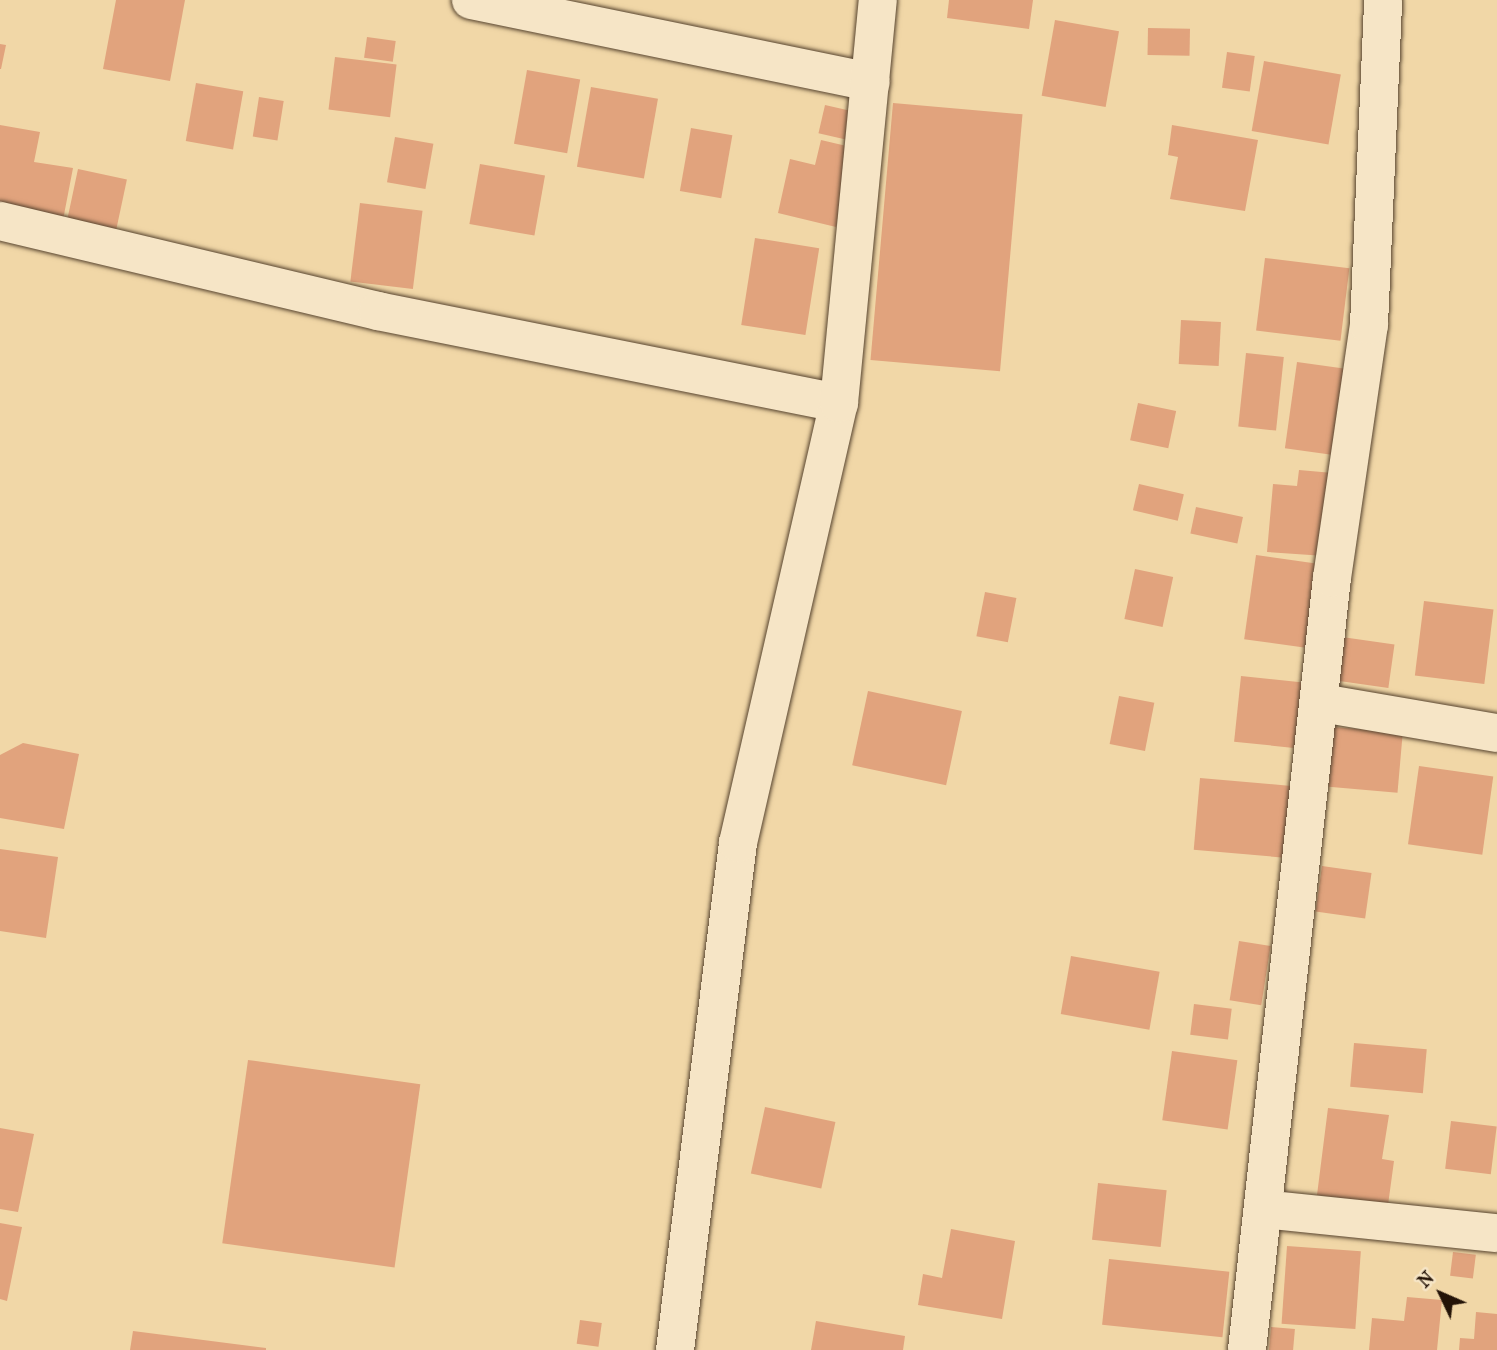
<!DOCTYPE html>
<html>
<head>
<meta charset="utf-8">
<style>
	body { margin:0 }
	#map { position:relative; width:1497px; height:1350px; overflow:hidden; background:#f1d7a7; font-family:"IM FELL French Canon",serif }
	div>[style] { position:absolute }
	.building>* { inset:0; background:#e1a37d; transform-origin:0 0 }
	.roads { filter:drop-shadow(0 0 2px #57442f) drop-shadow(0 0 2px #57442f) }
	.minor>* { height:38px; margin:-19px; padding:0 19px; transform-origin:19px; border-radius:19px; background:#f6e5c6 }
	span { translate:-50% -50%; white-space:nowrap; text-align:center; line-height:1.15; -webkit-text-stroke:6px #f6e5c6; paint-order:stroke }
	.north { position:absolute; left:1406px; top:1259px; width:70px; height:70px; -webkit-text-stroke:5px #f6e5c6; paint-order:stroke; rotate:314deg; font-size:19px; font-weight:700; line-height:28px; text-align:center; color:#241307 }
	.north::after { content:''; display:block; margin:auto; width:24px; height:32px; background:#241307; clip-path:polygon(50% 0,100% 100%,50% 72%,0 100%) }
</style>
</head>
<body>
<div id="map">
	<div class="building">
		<div style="clip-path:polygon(116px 0,185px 0,170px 81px,103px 69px)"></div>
		<div style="clip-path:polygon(949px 0,1033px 0,1029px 29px,947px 18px)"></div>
		<div style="left:1055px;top:20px;width:65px;height:77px;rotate:10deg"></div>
		<div style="left:1148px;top:28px;width:42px;height:27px;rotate:1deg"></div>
		<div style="left:367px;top:37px;width:29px;height:21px;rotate:8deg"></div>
		<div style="clip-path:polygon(0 44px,6px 45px,1px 69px,0 69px)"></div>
		<div style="left:1227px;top:52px;width:28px;height:36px;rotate:8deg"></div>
		<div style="left:335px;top:57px;width:62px;height:53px;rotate:7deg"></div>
		<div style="left:1264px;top:61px;width:78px;height:71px;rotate:10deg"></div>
		<div style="left:527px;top:70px;width:54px;height:75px;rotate:10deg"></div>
		<div style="left:196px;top:83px;width:48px;height:59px;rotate:10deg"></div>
		<div style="left:591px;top:87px;width:68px;height:81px;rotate:10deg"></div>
		<div style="left:259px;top:97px;width:25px;height:40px;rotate:9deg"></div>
		<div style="left:893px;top:103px;width:130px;height:258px;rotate:5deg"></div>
		<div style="left:825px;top:105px;width:28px;height:29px;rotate:13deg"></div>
		<div style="clip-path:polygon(0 125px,40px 132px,34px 162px,73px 168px,63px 220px,0 208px)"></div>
		<div style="clip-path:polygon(1172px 125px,1258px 140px,1245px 211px,1170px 199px,1178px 157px,1168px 155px)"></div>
		<div style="left:691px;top:128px;width:42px;height:64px;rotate:10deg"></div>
		<div style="left:395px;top:137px;width:39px;height:46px;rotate:10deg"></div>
		<div style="clip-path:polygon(821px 140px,855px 148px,836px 227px,778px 213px,790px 159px,815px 165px)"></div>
		<div style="left:480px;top:164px;width:66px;height:61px;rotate:10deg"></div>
		<div style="left:78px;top:169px;width:50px;height:62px;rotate:12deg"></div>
		<div style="left:360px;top:203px;width:63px;height:79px;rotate:7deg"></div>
		<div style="left:755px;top:238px;width:65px;height:88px;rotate:9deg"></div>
		<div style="left:1265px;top:258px;width:85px;height:73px;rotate:7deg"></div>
		<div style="left:1181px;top:320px;width:40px;height:44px;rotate:3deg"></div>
		<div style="left:1246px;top:353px;width:38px;height:74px;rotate:6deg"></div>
		<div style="left:1297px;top:362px;width:49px;height:87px;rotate:8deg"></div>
		<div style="left:1138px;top:403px;width:39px;height:38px;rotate:12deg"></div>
		<div style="clip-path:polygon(1299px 470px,1333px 473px,1325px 556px,1267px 552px,1273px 484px,1297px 486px)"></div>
		<div style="left:1139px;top:484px;width:46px;height:27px;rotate:13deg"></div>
		<div style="left:1196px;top:507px;width:48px;height:27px;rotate:12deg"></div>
		<div style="left:1256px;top:555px;width:64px;height:85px;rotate:8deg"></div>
		<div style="left:1135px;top:569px;width:39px;height:51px;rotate:12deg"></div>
		<div style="left:985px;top:592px;width:32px;height:45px;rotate:11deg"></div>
		<div style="left:1424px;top:601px;width:70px;height:75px;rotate:7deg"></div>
		<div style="left:1342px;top:637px;width:53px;height:44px;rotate:8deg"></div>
		<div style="left:1241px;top:676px;width:72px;height:66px;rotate:6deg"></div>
		<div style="left:868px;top:691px;width:96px;height:76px;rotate:12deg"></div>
		<div style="left:1119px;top:696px;width:36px;height:49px;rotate:11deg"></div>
		<div style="left:1334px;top:727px;width:69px;height:60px;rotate:5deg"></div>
		<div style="clip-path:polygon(23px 743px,79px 754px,64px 829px,0 818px,0 755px)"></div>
		<div style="left:1419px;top:766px;width:75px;height:79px;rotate:8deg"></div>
		<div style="left:1200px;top:778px;width:97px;height:72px;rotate:5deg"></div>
		<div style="clip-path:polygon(0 849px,58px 857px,46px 938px,0 931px)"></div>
		<div style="left:1322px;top:866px;width:50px;height:46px;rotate:8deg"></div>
		<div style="left:1239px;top:941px;width:32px;height:60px;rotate:9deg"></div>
		<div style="left:1071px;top:956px;width:90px;height:59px;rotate:10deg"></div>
		<div style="left:1194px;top:1004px;width:38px;height:31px;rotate:7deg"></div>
		<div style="left:1354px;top:1043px;width:73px;height:44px;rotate:5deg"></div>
		<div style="left:1172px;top:1051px;width:66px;height:70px;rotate:8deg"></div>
		<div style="left:248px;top:1060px;width:174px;height:185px;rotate:8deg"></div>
		<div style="left:765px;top:1107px;width:72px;height:68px;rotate:12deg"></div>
		<div style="clip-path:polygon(1328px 1108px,1389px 1115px,1382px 1159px,1394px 1161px,1388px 1205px,1317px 1195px)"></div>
		<div style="left:1451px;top:1121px;width:46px;height:48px;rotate:7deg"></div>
		<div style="clip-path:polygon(0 1128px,34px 1134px,18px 1212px,0 1209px)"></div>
		<div style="left:1098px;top:1183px;width:69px;height:57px;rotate:6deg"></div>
		<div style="clip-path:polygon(0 1223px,22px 1227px,7px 1301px,0 1299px)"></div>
		<div style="clip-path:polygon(951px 1229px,1015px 1241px,1002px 1319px,918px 1305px,923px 1274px,942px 1278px)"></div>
		<div style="left:1287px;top:1246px;width:74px;height:78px;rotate:4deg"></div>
		<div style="left:1453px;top:1252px;width:23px;height:24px;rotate:7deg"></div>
		<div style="left:1109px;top:1259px;width:121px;height:66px;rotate:6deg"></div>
		<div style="clip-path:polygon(1407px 1297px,1442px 1300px,1437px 1350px,1369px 1350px,1372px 1318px,1404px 1321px)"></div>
		<div style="clip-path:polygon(1476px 1312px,1497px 1314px,1497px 1350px,1459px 1350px,1460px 1338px,1474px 1339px)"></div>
		<div style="left:580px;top:1320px;width:22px;height:24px;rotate:8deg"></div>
		<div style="clip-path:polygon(816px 1321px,905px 1336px,903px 1350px,811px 1350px)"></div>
		<div style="left:1271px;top:1327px;width:24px;height:23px;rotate:5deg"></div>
		<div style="clip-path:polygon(133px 1331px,266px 1348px,266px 1350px,130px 1350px)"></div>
	</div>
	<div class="roads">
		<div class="minor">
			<div style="left:471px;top:0;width:408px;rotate:11.6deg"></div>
			<div style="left:0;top:221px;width:389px;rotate:13.4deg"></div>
			<div style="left:378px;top:311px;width:470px;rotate:11.3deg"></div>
			<div style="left:1321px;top:703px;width:179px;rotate:9.7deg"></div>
			<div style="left:1263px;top:1209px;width:235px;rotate:5.9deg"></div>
			<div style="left:675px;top:1350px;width:511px;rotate:-82.92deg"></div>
			<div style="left:738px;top:843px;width:451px;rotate:-77.1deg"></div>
			<div style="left:839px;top:403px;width:405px;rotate:-84.5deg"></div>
			<div style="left:1247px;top:1350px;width:777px;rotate:-83.72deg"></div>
			<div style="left:1332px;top:578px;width:256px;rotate:-81.7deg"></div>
			<div style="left:1369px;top:325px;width:325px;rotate:-87.5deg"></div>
		</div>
	</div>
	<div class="north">N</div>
</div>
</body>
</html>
